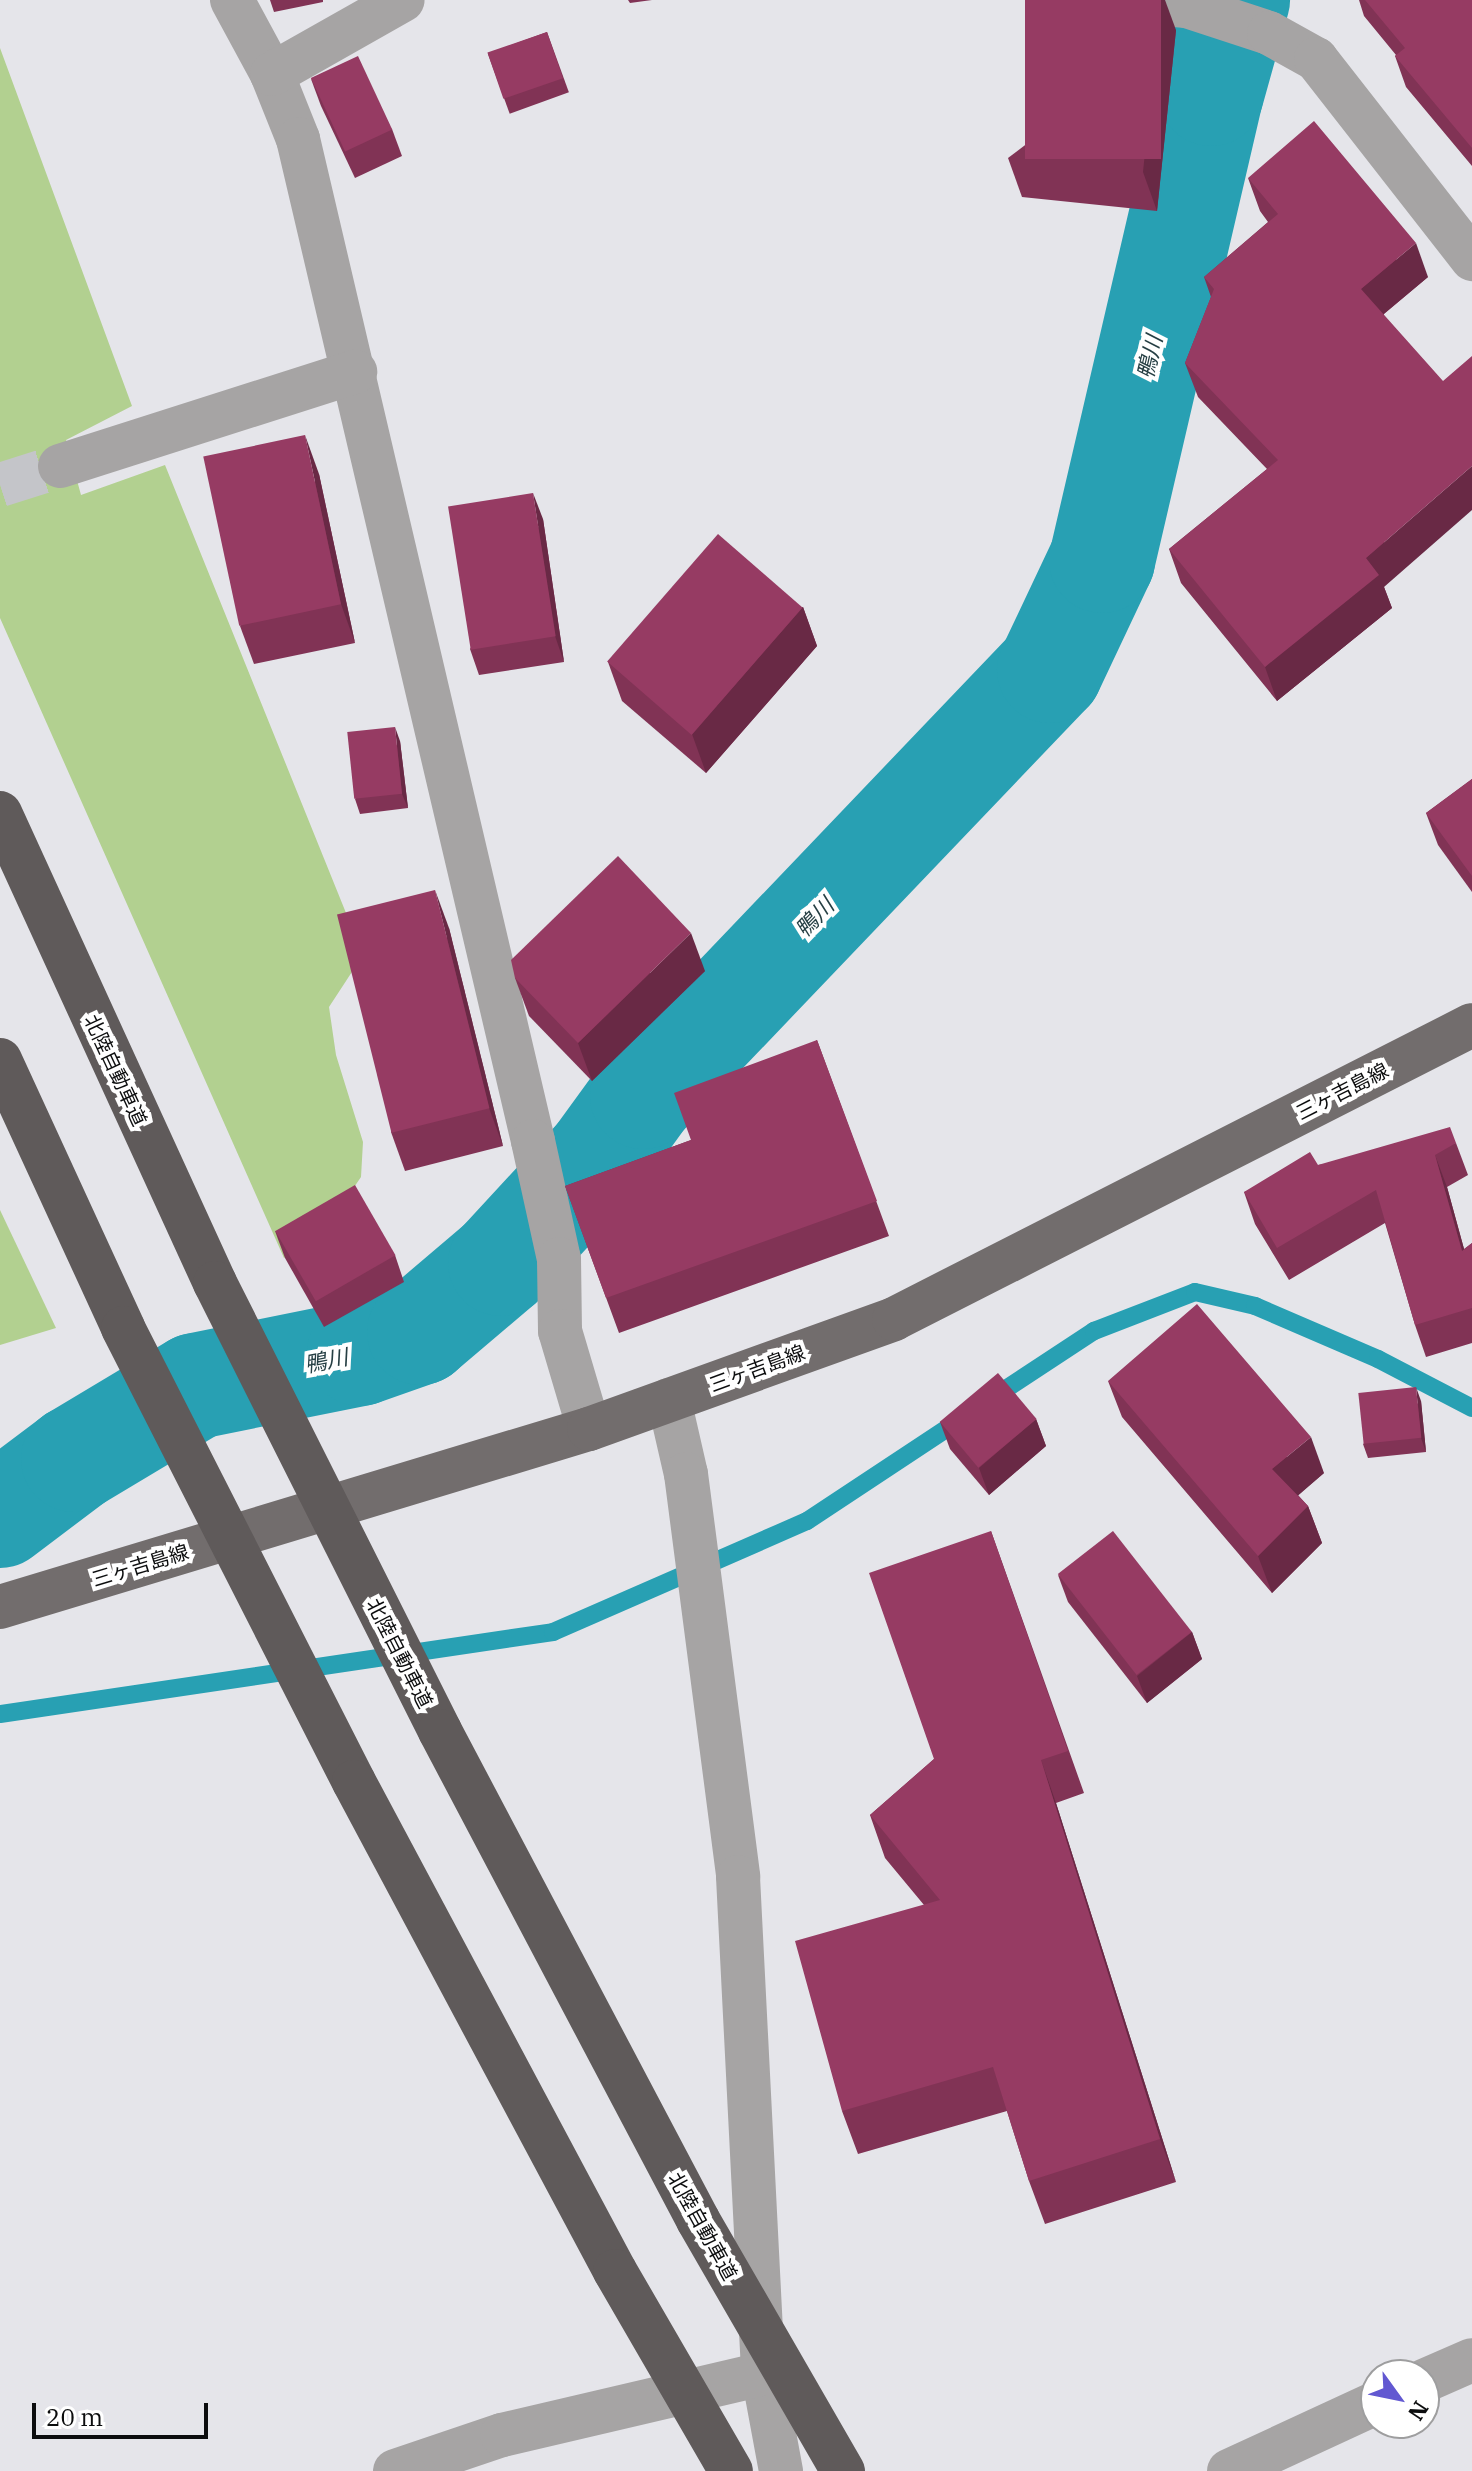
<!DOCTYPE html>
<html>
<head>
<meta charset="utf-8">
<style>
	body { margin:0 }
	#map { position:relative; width:1472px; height:2471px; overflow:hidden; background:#e5e5ea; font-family:"IBM Plex Serif","Noto Sans JP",serif }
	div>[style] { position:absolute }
	.green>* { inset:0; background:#b2d090 }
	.stream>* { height:18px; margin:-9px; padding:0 9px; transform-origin:9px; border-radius:9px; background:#28a0b3 }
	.river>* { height:106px; margin:-53px; padding:0 53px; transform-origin:53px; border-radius:53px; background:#28a0b3 }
	.minor-tunnel>* { height:44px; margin-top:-22px; transform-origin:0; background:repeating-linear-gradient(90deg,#c4c5c9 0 44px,transparent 0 66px) }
	.minor>* { height:44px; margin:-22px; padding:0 22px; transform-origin:22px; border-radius:22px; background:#a6a4a4 }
	.major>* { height:44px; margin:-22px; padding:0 22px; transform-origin:22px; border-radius:22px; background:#726d6d }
	.highway>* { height:44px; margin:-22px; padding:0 22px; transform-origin:22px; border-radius:22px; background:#5f5a5a }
	.highway-bridge>* { height:44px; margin:-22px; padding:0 22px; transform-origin:22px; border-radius:22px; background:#5f5a5a }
	.wall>* { inset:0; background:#813355; transform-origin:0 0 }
	.shaded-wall>* { inset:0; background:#692945 }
	.building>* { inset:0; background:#963b63; transform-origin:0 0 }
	span { translate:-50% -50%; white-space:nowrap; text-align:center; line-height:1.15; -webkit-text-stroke:8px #fff; paint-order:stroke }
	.street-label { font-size:20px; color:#0c0d0e }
	.water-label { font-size:22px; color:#263f44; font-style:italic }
	.north { position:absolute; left:1360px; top:2359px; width:80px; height:80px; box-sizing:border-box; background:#fff; border:2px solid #9e9e9f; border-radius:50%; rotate:123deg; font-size:22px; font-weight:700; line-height:32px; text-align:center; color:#0c0d0e }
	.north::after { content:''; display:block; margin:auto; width:28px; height:36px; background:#6258d1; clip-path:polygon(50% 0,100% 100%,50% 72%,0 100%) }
	.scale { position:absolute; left:32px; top:2403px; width:176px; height:36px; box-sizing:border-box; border:4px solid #0c0d0e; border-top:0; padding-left:10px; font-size:24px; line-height:28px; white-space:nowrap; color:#0c0d0e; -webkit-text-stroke:6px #fff; paint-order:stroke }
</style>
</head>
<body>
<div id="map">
	<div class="green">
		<div style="clip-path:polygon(0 48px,132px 406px,66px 440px,81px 495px,165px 465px,363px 955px,329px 1007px,336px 1055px,363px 1142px,361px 1177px,331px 1221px,284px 1258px,0 618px)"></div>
		<div style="clip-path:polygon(0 1210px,56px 1328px,0 1345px)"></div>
	</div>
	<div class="stream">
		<div style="left:989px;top:1400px;width:126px;rotate:-33.3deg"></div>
		<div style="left:1094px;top:1331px;width:108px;rotate:-21.1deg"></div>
		<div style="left:1195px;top:1292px;width:62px;rotate:13.1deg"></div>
		<div style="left:1255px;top:1306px;width:134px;rotate:23.3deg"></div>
		<div style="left:1378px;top:1359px;width:106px;rotate:27.5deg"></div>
		<div style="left:0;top:1714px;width:559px;rotate:-8.43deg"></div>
		<div style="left:553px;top:1632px;width:277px;rotate:-23.6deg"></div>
		<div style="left:807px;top:1521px;width:185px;rotate:-33.5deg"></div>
	</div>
	<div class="river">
		<div style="left:0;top:1515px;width:93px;rotate:-37.1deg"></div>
		<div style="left:74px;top:1459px;width:142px;rotate:-30.9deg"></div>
		<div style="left:196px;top:1386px;width:167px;rotate:-11.4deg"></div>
		<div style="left:360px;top:1353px;width:64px;rotate:-19.3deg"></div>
		<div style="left:420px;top:1332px;width:106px;rotate:-40.4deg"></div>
		<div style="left:501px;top:1263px;width:143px;rotate:-47.3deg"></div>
		<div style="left:598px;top:1158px;width:77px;rotate:-54deg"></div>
		<div style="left:643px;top:1096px;width:589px;rotate:-46.31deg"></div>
		<div style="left:1050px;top:670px;width:122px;rotate:-64.7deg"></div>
		<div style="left:1102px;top:560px;width:480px;rotate:-76.9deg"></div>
		<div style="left:1211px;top:93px;width:97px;rotate:-74.4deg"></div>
	</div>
	<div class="minor-tunnel">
		<div style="left:0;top:485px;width:63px;rotate:-17.6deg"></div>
	</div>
	<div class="minor">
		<div style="left:232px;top:0;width:84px;rotate:61.6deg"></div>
		<div style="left:272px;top:74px;width:70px;rotate:68.2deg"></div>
		<div style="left:298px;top:139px;width:1029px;rotate:76.8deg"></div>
		<div style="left:533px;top:1141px;width:121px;rotate:77.6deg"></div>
		<div style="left:559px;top:1259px;width:72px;rotate:89.2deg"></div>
		<div style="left:560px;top:1331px;width:102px;rotate:73.5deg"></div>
		<div style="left:1114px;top:0;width:73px;rotate:4.7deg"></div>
		<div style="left:1187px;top:6px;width:86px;rotate:18.2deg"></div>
		<div style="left:1269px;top:33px;width:54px;rotate:29deg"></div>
		<div style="left:1316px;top:59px;width:254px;rotate:52deg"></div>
		<div style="left:272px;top:74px;width:150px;rotate:-29.5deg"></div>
		<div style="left:60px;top:466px;width:310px;rotate:-17.7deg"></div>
		<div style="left:669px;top:1400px;width:76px;rotate:77.1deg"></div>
		<div style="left:686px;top:1474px;width:406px;rotate:82.6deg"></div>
		<div style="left:738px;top:1877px;width:498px;rotate:87.1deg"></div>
		<div style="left:763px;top:2374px;width:99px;rotate:79.5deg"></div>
		<div style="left:1424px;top:2381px;width:52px;rotate:-23.6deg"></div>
		<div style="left:395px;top:2471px;width:113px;rotate:-18.6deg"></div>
		<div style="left:502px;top:2435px;width:268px;rotate:-13.2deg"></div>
		<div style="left:1229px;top:2471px;width:162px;rotate:-24.8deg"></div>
	</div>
	<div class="major">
		<div style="left:0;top:1607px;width:615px;rotate:-16.82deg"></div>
		<div style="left:589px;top:1429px;width:324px;rotate:-19.8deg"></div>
		<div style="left:894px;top:1319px;width:648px;rotate:-26.96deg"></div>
	</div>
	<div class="highway">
		<div style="left:0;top:813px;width:517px;rotate:65.42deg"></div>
		<div style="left:0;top:1060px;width:295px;rotate:65.3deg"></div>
	</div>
	<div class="highway-bridge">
		<div style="left:215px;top:1283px;width:501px;rotate:63.33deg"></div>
		<div style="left:440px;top:1731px;width:553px;rotate:62.18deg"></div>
		<div style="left:698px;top:2220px;width:290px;rotate:60deg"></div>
		<div style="left:123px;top:1328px;width:509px;rotate:63.03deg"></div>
		<div style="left:354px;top:1782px;width:554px;rotate:61.91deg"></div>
		<div style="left:615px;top:2271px;width:231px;rotate:59.9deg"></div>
	</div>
	<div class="wall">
		<div style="clip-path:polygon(270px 0,323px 0,323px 2px,274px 12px)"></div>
		<div style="clip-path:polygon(628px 0,652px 0,630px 3px)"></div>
		<div style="clip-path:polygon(1359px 0,1472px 0,1472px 166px,1406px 87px,1395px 56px,1396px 55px,1364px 16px)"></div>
		<div style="clip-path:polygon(1176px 30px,1157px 211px,1022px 197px,1008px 158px)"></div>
		<div style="left:547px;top:32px;width:64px;height:63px;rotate:70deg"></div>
		<div style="clip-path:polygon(311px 79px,392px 129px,402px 156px,355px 178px,321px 106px)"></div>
		<div style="clip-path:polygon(1248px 178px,1428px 277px,1384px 314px,1384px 587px,1392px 608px,1277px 701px,1181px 583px,1169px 549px,1267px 469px,1198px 397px,1185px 363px,1211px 297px,1204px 277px,1268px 222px,1260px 211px)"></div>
		<div style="clip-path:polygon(319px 474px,355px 643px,254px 664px,240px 626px)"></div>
		<div style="clip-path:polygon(543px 519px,564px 662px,479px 675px,470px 649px)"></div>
		<div style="clip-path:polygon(803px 607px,817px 646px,706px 773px,622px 701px,608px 662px)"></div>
		<div style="clip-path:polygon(400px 741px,408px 808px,360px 814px,355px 799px)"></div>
		<div style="clip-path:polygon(1472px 779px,1472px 892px,1438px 845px,1426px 813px)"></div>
		<div style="clip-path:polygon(449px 928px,503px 1146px,405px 1171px,391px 1132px)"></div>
		<div style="clip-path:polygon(705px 971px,592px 1081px,529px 1016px,515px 978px)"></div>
		<div style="clip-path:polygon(817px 1040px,889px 1236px,619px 1333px,565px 1186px,691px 1140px)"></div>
		<div style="clip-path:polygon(1456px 1143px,1468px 1175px,1447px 1187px,1464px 1249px,1472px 1243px,1472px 1343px,1426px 1357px,1415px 1325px,1385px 1223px,1289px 1280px,1255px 1224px,1244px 1192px,1318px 1165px)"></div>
		<div style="clip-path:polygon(275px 1231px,395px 1255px,404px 1282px,324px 1327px,285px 1258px)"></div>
		<div style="clip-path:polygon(1108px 1381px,1324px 1473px,1298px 1495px,1308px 1506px,1322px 1543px,1272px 1593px,1122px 1417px)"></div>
		<div style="clip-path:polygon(1421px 1401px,1426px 1452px,1368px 1458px,1363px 1444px)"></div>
		<div style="clip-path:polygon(1036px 1419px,1046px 1446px,989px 1495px,950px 1449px,940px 1422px)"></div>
		<div style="clip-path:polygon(991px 1531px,1084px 1793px,1056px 1803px,1176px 2182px,1045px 2224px,1029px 2181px,1007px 2111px,858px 2154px,842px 2111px,924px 1905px,885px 1858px,870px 1815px,934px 1759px)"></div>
		<div style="clip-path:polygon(1058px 1575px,1192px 1632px,1202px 1659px,1147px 1703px,1068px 1602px)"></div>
	</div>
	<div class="shaded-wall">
		<div style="clip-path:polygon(1161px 0,1165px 0,1176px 30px,1157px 211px,1143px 172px)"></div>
		<div style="clip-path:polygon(1416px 243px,1428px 277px,1374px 322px,1361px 289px)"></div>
		<div style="clip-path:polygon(305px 435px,319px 474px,355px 643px,341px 604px)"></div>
		<div style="clip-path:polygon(1472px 466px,1472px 510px,1384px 587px,1392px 608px,1277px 701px,1265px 667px,1366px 558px)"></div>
		<div style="clip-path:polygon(533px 493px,543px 519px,564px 662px,555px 636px)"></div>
		<div style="clip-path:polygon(803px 607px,817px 646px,706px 773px,692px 734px)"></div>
		<div style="clip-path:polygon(395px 727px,400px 741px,408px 808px,402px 794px)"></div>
		<div style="clip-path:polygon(435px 890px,449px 928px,503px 1146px,489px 1108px)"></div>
		<div style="clip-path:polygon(691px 933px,705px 971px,592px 1081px,578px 1043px)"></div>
		<div style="clip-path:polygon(1435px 1155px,1447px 1187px,1472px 1278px,1462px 1251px)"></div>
		<div style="clip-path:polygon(1416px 1387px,1421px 1401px,1426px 1452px,1421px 1438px)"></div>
		<div style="clip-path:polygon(1036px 1419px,1046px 1446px,989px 1495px,979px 1468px)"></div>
		<div style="clip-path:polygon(1311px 1437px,1324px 1473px,1286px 1506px,1272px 1469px)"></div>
		<div style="clip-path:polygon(1308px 1506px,1322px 1543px,1272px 1593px,1258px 1556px)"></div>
		<div style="clip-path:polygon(1192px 1632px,1202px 1659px,1147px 1703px,1137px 1676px)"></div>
		<div style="clip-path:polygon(1041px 1760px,1056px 1803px,1176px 2182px,1160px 2139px)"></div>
	</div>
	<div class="building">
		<div style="left:1025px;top:0;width:136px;height:159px"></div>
		<div style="clip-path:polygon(1365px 0,1472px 0,1472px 148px,1395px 56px,1405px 48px)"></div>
		<div style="left:547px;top:32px;width:49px;height:63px;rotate:71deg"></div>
		<div style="left:358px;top:56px;width:81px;height:52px;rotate:65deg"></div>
		<div style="clip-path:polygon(1314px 121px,1416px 243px,1361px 289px,1443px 381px,1472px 356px,1472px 466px,1366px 558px,1379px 575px,1265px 667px,1169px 549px,1278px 460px,1185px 363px,1214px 289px,1204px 277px,1278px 214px,1248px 178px)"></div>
		<div style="left:305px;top:435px;width:173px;height:104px;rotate:78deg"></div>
		<div style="left:533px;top:493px;width:145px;height:86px;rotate:81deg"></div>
		<div style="left:718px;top:534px;width:112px;height:169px;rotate:41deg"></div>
		<div style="left:395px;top:727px;width:67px;height:48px;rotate:84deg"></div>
		<div style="clip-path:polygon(1472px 779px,1472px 876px,1426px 813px)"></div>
		<div style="clip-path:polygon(618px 856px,691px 933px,578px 1043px,515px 978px,511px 960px)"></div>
		<div style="left:435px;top:890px;width:225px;height:101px;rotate:76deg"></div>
		<div style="clip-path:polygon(817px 1040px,877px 1201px,606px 1298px,565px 1186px,691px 1140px,674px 1093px)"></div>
		<div style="clip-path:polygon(1450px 1127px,1456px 1143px,1435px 1155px,1462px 1251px,1472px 1243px,1472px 1308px,1415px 1325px,1376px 1190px,1277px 1248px,1244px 1192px,1310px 1152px,1318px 1165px)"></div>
		<div style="left:355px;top:1185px;width:81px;height:92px;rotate:60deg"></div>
		<div style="clip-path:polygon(1197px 1304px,1311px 1437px,1272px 1469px,1308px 1506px,1258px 1556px,1108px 1381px)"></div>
		<div style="left:998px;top:1373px;width:60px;height:76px;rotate:50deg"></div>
		<div style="left:1416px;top:1387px;width:51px;height:58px;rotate:84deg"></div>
		<div style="clip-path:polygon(991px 1531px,1068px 1751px,1041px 1760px,1160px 2139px,1029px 2181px,993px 2067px,842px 2111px,795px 1941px,940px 1900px,870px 1815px,934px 1759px,869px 1573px)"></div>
		<div style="left:1113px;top:1531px;width:128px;height:70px;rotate:52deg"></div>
	</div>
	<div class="street-label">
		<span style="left:116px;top:1070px;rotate:65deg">北陸自動車道</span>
		<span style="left:1342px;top:1091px;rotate:-27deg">三ヶ吉島線</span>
		<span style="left:757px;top:1368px;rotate:-20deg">三ヶ吉島線</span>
		<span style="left:140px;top:1565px;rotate:-17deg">三ヶ吉島線</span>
		<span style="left:400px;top:1653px;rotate:63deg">北陸自動車道</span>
		<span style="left:703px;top:2226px;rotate:61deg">北陸自動車道</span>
	</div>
	<div class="water-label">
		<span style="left:1149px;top:357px;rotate:-77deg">鴨川</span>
		<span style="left:814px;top:917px;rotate:-46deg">鴨川</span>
		<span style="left:326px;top:1360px;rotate:-11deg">鴨川</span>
	</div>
	<div class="north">N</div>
	<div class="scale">20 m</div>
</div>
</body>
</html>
